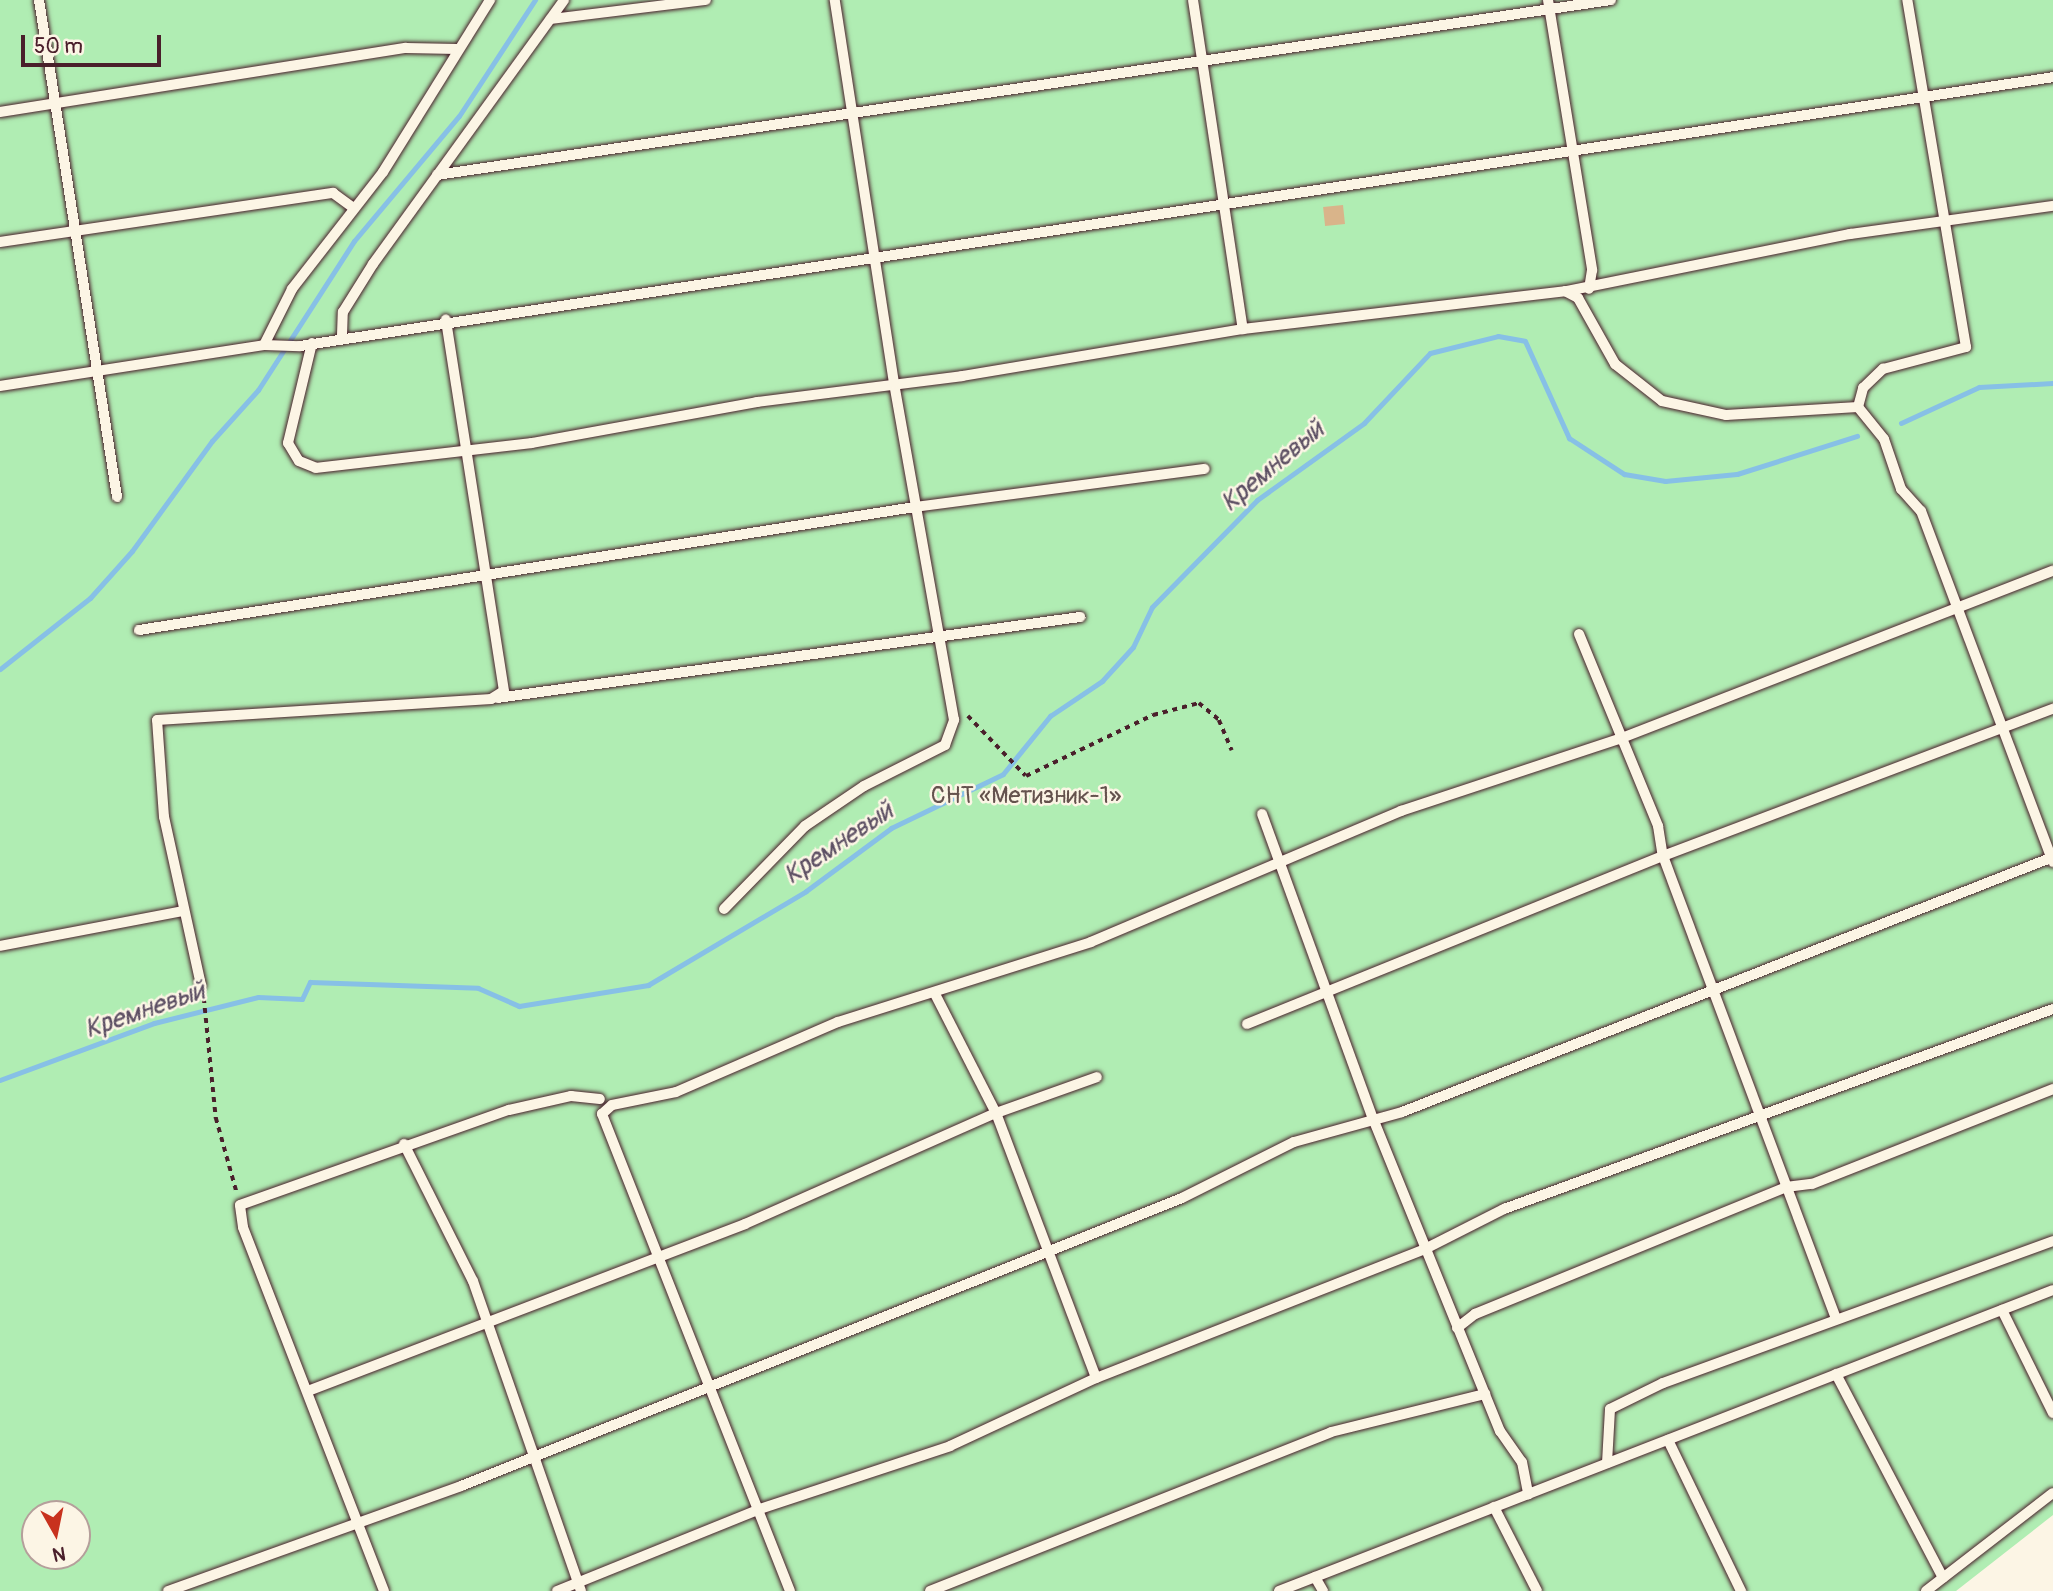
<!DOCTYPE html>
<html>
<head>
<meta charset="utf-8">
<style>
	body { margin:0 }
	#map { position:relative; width:2053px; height:1591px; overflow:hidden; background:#fcf5e5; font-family:Pangolin,sans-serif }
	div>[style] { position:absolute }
	.green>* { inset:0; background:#b0edb3 }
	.stream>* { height:5px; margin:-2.5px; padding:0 2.5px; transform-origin:2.5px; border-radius:2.5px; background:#87c0e6 }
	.building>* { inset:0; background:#d9b48a; transform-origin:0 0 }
	.path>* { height:3.5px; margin-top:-1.75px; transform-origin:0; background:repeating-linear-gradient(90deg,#4a1f2b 0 5px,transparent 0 10px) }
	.roads { filter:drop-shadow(0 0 2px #4a1f2b) drop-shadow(0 0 2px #4a1f2b) }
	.service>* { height:10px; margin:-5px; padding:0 5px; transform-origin:5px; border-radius:5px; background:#fcf5e5 }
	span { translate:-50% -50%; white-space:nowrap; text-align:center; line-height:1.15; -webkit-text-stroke:5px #fcf5e5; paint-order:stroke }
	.park-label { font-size:24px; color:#64524d }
	.water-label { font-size:26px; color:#5c4f63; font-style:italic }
	.north { position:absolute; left:21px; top:1500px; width:70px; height:70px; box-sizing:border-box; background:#fcf5e5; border:2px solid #b59f9b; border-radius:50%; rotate:171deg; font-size:19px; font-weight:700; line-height:28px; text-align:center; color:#4a1f2b }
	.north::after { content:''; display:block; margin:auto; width:24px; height:32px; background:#c8321e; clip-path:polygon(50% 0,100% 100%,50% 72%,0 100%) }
	.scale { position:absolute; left:21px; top:35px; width:140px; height:32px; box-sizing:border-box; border:4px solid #4a1f2b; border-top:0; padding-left:9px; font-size:21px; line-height:24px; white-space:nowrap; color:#4a1f2b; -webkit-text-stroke:5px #fcf5e5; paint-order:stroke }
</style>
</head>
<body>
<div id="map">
	<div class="green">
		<div style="clip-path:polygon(evenodd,0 0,2053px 0,2053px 1515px,1956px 1591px,0 1591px,0 0,35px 1514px,77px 1514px,77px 1556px,35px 1556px,35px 1514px)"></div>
	</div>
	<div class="stream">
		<div style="left:1901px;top:423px;width:86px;rotate:-24.8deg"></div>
		<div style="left:1979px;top:387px;width:74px;rotate:-3.1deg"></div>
		<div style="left:0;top:669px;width:115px;rotate:-38.3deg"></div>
		<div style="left:90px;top:598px;width:63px;rotate:-48.2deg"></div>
		<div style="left:132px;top:551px;width:136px;rotate:-54deg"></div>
		<div style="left:212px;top:441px;width:69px;rotate:-48deg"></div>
		<div style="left:258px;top:390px;width:177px;rotate:-57.2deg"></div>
		<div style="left:354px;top:241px;width:163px;rotate:-50deg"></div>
		<div style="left:459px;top:116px;width:139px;rotate:-56.8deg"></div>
		<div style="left:0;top:1080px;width:164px;rotate:-20.3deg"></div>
		<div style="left:154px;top:1023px;width:107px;rotate:-14deg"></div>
		<div style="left:258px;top:997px;width:44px;rotate:2.6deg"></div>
		<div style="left:302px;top:999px;width:19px;rotate:-65deg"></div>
		<div style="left:310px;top:982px;width:168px;rotate:2deg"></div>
		<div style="left:478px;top:988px;width:45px;rotate:23.7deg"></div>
		<div style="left:519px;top:1006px;width:131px;rotate:-9.2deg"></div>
		<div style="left:648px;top:985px;width:184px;rotate:-30.7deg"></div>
		<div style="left:806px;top:891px;width:106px;rotate:-36.5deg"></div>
		<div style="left:891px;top:828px;width:124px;rotate:-25.7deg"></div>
		<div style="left:1003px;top:774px;width:75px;rotate:-51deg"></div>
		<div style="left:1050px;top:716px;width:63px;rotate:-33.9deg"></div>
		<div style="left:1102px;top:681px;width:46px;rotate:-47.6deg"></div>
		<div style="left:1133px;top:647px;width:44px;rotate:-64.6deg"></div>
		<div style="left:1152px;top:607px;width:150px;rotate:-45.5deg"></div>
		<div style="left:1257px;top:500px;width:132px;rotate:-35.7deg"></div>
		<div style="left:1364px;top:423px;width:96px;rotate:-46.7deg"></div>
		<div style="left:1430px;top:353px;width:70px;rotate:-14deg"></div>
		<div style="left:1498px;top:336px;width:27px;rotate:10deg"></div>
		<div style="left:1525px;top:341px;width:107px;rotate:65.6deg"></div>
		<div style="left:1569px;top:438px;width:66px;rotate:33.2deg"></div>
		<div style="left:1624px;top:474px;width:42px;rotate:9.7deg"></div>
		<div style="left:1665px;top:481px;width:72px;rotate:-5.6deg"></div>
		<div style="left:1737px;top:474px;width:126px;rotate:-17.6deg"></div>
	</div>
	<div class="building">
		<div style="left:1343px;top:205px;width:19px;height:20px;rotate:84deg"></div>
	</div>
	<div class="path">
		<div style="left:968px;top:716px;width:83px;rotate:46deg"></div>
		<div style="left:1026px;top:776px;width:141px;rotate:-25.7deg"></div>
		<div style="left:1153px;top:715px;width:48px;rotate:-14.6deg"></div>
		<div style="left:1199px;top:703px;width:26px;rotate:40deg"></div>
		<div style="left:1219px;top:720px;width:33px;rotate:67deg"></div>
		<div style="left:204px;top:998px;width:121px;rotate:84.3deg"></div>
		<div style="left:216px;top:1118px;width:78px;rotate:74.4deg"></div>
	</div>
	<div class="roads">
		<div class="service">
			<div style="left:39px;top:0;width:503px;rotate:81.08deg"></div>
			<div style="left:1193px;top:0;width:333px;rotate:81.4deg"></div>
			<div style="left:1243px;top:329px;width:324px;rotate:-6.7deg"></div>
			<div style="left:1565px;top:291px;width:15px;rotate:28deg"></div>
			<div style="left:1578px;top:298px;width:76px;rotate:60.7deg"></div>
			<div style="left:1615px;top:364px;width:60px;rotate:38.2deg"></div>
			<div style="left:1662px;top:401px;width:66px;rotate:12.3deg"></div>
			<div style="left:1726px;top:415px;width:132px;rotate:-3.5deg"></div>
			<div style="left:1858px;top:407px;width:41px;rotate:50.9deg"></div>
			<div style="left:1884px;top:439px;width:53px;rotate:71.2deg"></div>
			<div style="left:1901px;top:489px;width:30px;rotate:48deg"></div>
			<div style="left:1921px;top:511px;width:375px;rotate:69.4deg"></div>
			<div style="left:1548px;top:0;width:274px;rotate:80.7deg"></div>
			<div style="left:1592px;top:270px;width:19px;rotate:99deg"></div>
			<div style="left:551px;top:19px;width:156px;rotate:-7deg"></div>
			<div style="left:0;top:112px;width:411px;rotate:-9deg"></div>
			<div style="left:406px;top:48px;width:51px;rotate:1.1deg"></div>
			<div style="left:437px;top:175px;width:1187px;rotate:-8.48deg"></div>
			<div style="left:0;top:242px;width:337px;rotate:-8.4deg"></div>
			<div style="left:333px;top:193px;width:22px;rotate:36deg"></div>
			<div style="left:1567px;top:291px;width:289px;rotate:-11.4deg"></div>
			<div style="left:1850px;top:234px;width:205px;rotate:-7.9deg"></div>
			<div style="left:342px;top:335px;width:23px;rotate:-88deg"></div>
			<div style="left:343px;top:312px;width:57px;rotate:-58deg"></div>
			<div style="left:373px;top:264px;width:326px;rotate:-54.1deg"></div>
			<div style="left:312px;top:343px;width:103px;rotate:103.5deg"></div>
			<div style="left:288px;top:443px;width:21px;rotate:59deg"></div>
			<div style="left:299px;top:461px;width:18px;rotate:22deg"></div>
			<div style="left:316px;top:468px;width:217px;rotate:-6.6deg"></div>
			<div style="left:532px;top:443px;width:229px;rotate:-10.3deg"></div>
			<div style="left:757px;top:402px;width:207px;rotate:-7.2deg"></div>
			<div style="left:962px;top:376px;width:285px;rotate:-9.5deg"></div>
			<div style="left:264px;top:345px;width:63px;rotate:-63.4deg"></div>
			<div style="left:292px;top:289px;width:148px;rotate:-52.1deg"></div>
			<div style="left:383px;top:172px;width:203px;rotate:-58.1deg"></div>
			<div style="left:0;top:386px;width:267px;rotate:-8.8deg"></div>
			<div style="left:264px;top:345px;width:36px;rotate:2deg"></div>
			<div style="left:300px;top:346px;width:1774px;rotate:-8.72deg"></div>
			<div style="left:1858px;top:407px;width:20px;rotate:-75deg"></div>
			<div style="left:1863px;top:388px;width:28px;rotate:-44deg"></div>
			<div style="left:1883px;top:369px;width:86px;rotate:-14.8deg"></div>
			<div style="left:1966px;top:347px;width:352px;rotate:-99.6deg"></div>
			<div style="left:139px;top:630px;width:786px;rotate:-9.01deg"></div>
			<div style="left:915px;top:507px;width:292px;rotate:-7.5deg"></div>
			<div style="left:1579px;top:634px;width:208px;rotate:67.6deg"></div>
			<div style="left:1658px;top:826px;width:30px;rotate:81deg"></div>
			<div style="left:1663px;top:856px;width:491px;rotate:69.5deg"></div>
			<div style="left:497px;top:698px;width:589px;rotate:-7.91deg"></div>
			<div style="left:1262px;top:814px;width:327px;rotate:70deg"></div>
			<div style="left:1374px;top:1121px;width:335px;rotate:67.9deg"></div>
			<div style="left:1500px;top:1431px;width:38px;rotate:55deg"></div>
			<div style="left:1522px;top:1462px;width:33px;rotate:79deg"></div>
			<div style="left:724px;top:909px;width:116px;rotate:-45.7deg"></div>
			<div style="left:805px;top:826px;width:71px;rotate:-34.1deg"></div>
			<div style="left:864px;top:786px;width:91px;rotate:-26.8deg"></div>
			<div style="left:945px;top:745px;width:27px;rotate:-70deg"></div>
			<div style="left:954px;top:720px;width:342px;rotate:-100.1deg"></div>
			<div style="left:894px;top:383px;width:388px;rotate:-98.8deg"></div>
			<div style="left:0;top:946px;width:186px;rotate:-10.8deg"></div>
			<div style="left:201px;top:985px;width:172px;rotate:-102.4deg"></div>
			<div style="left:164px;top:817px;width:97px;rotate:-94.1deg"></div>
			<div style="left:157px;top:720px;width:335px;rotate:-3.6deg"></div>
			<div style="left:491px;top:699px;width:15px;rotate:-32deg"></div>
			<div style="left:504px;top:691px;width:376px;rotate:-98.9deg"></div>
			<div style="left:935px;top:994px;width:134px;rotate:62.9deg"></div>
			<div style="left:996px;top:1113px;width:283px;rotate:69.3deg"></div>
			<div style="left:1247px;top:1024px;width:449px;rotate:-22deg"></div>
			<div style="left:1663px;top:856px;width:417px;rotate:-20.7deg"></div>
			<div style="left:404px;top:1144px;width:153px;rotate:63.3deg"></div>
			<div style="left:473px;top:1281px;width:328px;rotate:70.8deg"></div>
			<div style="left:2002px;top:1310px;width:115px;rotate:63.7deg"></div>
			<div style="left:1457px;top:1328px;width:23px;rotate:-38deg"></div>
			<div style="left:1475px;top:1314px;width:336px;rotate:-22.2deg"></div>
			<div style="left:1786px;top:1187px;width:26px;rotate:-7deg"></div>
			<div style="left:1812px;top:1184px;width:259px;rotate:-21.5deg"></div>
			<div style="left:1836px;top:1374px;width:230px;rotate:62.3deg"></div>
			<div style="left:308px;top:1391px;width:468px;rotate:-20.9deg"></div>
			<div style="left:745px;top:1224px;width:274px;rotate:-23.9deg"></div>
			<div style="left:996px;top:1113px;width:107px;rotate:-19.6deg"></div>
			<div style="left:1668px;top:1440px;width:168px;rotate:64.2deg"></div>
			<div style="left:1607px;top:1463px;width:54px;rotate:-86.8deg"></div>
			<div style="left:1610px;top:1409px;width:59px;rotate:-26.1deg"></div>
			<div style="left:1663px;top:1383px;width:415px;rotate:-20deg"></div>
			<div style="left:1494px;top:1507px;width:94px;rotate:62.9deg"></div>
			<div style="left:1315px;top:1577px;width:16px;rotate:60deg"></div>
			<div style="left:168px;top:1591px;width:311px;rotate:-19.7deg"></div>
			<div style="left:461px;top:1486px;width:776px;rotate:-21.77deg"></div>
			<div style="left:1182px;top:1198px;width:125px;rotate:-26.6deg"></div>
			<div style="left:1294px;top:1142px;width:112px;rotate:-15.5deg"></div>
			<div style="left:1402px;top:1112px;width:699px;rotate:-21.39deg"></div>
			<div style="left:384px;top:1591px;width:390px;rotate:-111.2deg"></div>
			<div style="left:243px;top:1227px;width:22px;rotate:-98deg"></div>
			<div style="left:240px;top:1205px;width:285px;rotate:-19.5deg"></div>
			<div style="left:509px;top:1110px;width:64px;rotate:-12.7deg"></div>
			<div style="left:571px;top:1096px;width:29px;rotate:6deg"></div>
			<div style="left:557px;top:1591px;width:219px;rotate:-22deg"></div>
			<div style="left:760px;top:1509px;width:200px;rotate:-18.3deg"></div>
			<div style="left:950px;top:1446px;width:161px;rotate:-25deg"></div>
			<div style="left:1096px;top:1378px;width:353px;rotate:-21.4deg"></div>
			<div style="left:1425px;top:1249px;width:89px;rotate:-26.9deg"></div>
			<div style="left:1504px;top:1209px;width:584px;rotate:-20.02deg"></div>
			<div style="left:790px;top:1591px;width:513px;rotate:-111.51deg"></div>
			<div style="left:602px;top:1114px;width:13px;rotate:-42deg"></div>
			<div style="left:612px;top:1105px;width:65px;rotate:-11.5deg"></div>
			<div style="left:676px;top:1092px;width:176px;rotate:-23.4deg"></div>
			<div style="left:838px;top:1022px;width:265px;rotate:-17.5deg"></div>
			<div style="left:1091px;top:942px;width:337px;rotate:-22.9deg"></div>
			<div style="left:1401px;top:811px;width:230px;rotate:-18.3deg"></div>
			<div style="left:1619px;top:739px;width:465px;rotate:-21.2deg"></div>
			<div style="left:930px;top:1591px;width:431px;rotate:-21.6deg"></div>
			<div style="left:1331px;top:1432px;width:159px;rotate:-13.9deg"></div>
			<div style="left:1279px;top:1591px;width:830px;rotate:-21.25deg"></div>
			<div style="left:1926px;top:1591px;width:160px;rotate:-37.7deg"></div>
		</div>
	</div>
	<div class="park-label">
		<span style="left:1026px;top:796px">СНТ «Метизник-1»</span>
	</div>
	<div class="water-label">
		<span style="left:1273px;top:467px;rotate:-40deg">Кремневый</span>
		<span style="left:839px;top:844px;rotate:-34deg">Кремневый</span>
		<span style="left:145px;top:1011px;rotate:-19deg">Кремневый</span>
	</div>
	<div class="north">N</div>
	<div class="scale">50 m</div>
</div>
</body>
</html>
